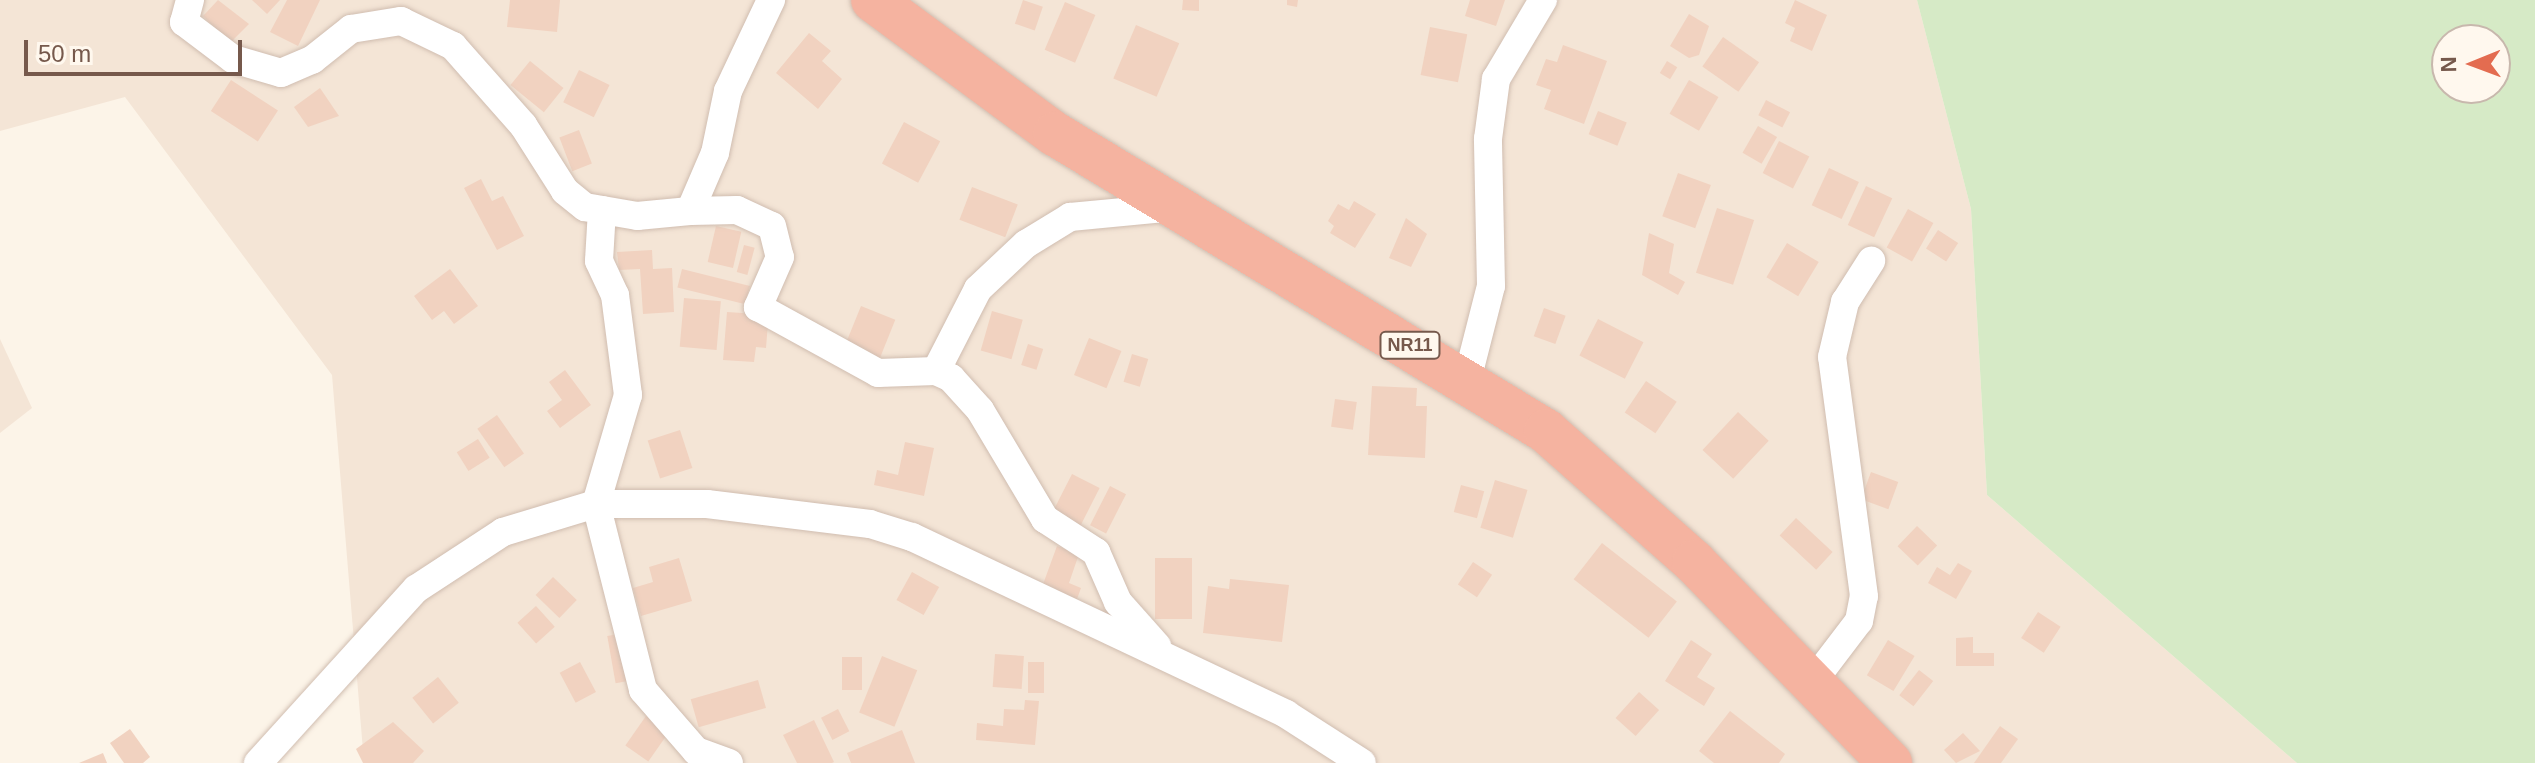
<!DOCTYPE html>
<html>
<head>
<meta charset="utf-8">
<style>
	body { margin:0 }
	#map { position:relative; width:2535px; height:763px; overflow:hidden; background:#fcf4e8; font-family:Arial,sans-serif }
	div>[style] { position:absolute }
	.residential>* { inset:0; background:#f4e5d6 }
	.green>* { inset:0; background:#d6eac6 }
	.building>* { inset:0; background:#f1d2c0; transform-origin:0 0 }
	.roads { filter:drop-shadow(0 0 2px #d0bdb0) drop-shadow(0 0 2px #d0bdb0) }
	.street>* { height:28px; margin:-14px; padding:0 14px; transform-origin:14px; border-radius:14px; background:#fff }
	.highway>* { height:44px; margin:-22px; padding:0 22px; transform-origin:22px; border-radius:22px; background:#f5b3a0 }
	span { translate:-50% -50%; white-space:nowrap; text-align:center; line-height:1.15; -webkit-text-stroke:6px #fff8ee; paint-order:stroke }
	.shield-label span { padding:2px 6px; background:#fff8ee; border:2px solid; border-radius:6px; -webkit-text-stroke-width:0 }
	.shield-label { font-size:18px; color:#76594c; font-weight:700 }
	.north { position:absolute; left:2431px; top:24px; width:80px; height:80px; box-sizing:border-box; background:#fff8ee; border:2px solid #c8b8ad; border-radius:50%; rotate:269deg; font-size:22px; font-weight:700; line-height:32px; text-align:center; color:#76594c }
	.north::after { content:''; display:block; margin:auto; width:28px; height:36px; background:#e36c50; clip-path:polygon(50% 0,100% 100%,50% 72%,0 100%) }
	.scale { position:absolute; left:24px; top:40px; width:218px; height:36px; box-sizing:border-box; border:4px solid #76594c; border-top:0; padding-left:10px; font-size:24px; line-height:28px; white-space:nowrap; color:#76594c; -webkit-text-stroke:6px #fff8ee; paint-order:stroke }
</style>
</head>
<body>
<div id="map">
	<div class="residential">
		<div style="clip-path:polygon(0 0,1917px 0,1971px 209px,1987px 495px,2297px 763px,364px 763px,332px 375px,125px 97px,0 131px)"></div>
		<div style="clip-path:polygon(0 339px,32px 408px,0 433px)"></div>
	</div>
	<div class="green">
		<div style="clip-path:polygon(evenodd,1917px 0,2535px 0,2535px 763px,2297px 763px,1987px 495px,1971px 209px,1917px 0,2447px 40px,2495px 40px,2495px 88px,2447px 88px,2447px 40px)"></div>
	</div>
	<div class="building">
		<div style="clip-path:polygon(218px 0,249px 24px,230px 43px,203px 16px)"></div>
		<div style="clip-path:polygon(252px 0,280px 0,267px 14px)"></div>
		<div style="clip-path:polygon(287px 0,320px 0,298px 46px,270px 32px)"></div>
		<div style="clip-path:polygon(510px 0,560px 0,557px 32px,507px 27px)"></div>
		<div style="left:1023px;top:0;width:21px;height:25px;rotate:19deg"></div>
		<div style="clip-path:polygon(1183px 0,1199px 0,1199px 11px,1182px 10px)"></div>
		<div style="clip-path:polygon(1287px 0,1298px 0,1297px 7px,1287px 5px)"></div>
		<div style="clip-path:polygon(1470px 0,1505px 0,1496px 26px,1465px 16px)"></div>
		<div style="clip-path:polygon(1795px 0,1827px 15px,1812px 51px,1790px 41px,1795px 28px,1785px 23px)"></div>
		<div style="left:1065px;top:2px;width:33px;height:52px;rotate:23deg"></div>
		<div style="clip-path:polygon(1689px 14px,1709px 26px,1699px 55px,1689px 58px,1670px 46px)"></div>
		<div style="left:1136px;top:25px;width:47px;height:58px;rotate:23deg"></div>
		<div style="left:1430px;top:27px;width:38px;height:49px;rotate:11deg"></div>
		<div style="clip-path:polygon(809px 33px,831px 51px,822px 61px,842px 79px,818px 109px,776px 73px)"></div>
		<div style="left:1723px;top:37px;width:44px;height:36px;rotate:35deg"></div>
		<div style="clip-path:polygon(1563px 45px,1607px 61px,1584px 124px,1544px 109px,1551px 90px,1536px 85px,1546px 59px,1557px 62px)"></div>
		<div style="left:530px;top:61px;width:43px;height:31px;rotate:39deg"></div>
		<div style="left:1667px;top:61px;width:12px;height:14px;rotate:31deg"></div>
		<div style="left:579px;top:70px;width:34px;height:36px;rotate:26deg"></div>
		<div style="left:231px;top:80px;width:56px;height:37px;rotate:33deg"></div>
		<div style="left:1689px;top:80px;width:34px;height:39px;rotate:30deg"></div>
		<div style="clip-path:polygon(320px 88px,339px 116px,308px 127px,294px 107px)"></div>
		<div style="left:1766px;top:100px;width:27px;height:17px;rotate:27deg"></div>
		<div style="left:1598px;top:111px;width:31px;height:25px;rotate:22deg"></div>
		<div style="left:904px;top:122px;width:41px;height:47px;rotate:28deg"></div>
		<div style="left:1758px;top:126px;width:22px;height:31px;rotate:30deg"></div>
		<div style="left:579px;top:130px;width:36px;height:21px;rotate:69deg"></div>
		<div style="left:1779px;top:141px;width:34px;height:36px;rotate:27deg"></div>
		<div style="left:1829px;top:168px;width:33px;height:41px;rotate:25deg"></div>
		<div style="left:1678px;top:173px;width:35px;height:46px;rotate:20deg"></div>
		<div style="clip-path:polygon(481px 179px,492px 201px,503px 196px,524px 236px,497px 250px,464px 188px)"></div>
		<div style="left:1866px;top:186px;width:29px;height:43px;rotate:25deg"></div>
		<div style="left:972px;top:187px;width:49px;height:35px;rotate:21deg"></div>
		<div style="clip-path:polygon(1354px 201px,1376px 214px,1355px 248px,1330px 233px,1334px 226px,1328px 221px,1338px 204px,1349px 210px)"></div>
		<div style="left:1717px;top:208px;width:39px;height:68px;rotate:18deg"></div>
		<div style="left:1908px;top:209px;width:29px;height:44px;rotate:29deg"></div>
		<div style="clip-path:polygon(1406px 218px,1427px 234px,1411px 267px,1389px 258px)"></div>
		<div style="left:716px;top:226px;width:26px;height:37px;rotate:13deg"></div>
		<div style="left:1938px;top:230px;width:24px;height:22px;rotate:33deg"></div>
		<div style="clip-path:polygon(1649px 233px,1674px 244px,1669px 273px,1685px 282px,1678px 295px,1642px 275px)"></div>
		<div style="left:1787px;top:243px;width:37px;height:40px;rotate:31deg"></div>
		<div style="left:744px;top:245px;width:11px;height:28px;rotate:15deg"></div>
		<div style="clip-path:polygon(652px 250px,653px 269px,672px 268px,674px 312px,643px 314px,640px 269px,619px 270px,617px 252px)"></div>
		<div style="clip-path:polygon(450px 269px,478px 306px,454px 324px,444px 311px,432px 320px,414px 296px)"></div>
		<div style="left:682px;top:269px;width:70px;height:19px;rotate:14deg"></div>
		<div style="left:684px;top:298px;width:37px;height:49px;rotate:5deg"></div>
		<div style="left:861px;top:306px;width:37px;height:43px;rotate:22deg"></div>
		<div style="left:1544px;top:308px;width:23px;height:30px;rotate:20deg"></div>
		<div style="left:992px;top:311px;width:32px;height:41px;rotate:16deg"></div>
		<div style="clip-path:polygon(727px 312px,758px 314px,768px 323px,766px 348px,756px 347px,754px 362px,723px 360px)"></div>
		<div style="left:1598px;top:319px;width:51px;height:41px;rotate:27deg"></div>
		<div style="left:1089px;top:338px;width:35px;height:40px;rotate:22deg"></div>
		<div style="left:1028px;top:344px;width:16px;height:22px;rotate:18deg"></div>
		<div style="left:1132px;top:354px;width:17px;height:29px;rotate:17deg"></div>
		<div style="clip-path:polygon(565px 370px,591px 405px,560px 428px,547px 411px,562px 400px,549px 382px)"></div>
		<div style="left:1646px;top:381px;width:37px;height:38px;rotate:34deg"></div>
		<div style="clip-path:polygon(1372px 386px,1417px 388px,1416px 406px,1427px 406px,1425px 458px,1368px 455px)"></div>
		<div style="left:1335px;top:399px;width:22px;height:28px;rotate:8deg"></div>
		<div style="left:1738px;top:412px;width:42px;height:52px;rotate:43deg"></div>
		<div style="left:497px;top:415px;width:47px;height:24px;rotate:55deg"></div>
		<div style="left:680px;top:430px;width:40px;height:34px;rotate:72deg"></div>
		<div style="left:478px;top:439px;width:22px;height:25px;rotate:58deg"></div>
		<div style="clip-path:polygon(905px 442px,934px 448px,924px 496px,874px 485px,877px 470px,898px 475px)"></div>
		<div style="left:1871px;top:472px;width:29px;height:29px;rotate:20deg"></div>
		<div style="left:1072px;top:474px;width:31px;height:44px;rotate:27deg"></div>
		<div style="left:1495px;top:480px;width:34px;height:50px;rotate:17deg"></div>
		<div style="left:1461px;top:485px;width:24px;height:28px;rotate:15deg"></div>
		<div style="left:1110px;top:486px;width:18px;height:44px;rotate:27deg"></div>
		<div style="left:1796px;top:518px;width:50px;height:24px;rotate:43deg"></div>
		<div style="left:1917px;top:526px;width:28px;height:28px;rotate:44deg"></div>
		<div style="left:1602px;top:543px;width:95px;height:46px;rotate:38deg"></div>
		<div style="clip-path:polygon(1057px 546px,1079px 554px,1069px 583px,1081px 588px,1077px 599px,1042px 587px)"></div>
		<div style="clip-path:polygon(679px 558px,692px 601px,641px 616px,633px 588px,653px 582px,649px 567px)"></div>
		<div style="left:1155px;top:558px;width:37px;height:61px"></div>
		<div style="left:1473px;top:562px;width:23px;height:27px;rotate:34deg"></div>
		<div style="clip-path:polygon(1958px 563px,1972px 571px,1956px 599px,1928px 583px,1937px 567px,1950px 575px)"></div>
		<div style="left:912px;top:572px;width:31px;height:32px;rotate:29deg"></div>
		<div style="left:553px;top:577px;width:33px;height:25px;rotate:44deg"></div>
		<div style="clip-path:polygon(1230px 579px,1289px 585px,1282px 642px,1203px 633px,1208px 586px,1229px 589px)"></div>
		<div style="left:536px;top:606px;width:28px;height:25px;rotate:48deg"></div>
		<div style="left:2038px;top:612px;width:27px;height:31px;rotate:33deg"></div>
		<div style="left:624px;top:633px;width:48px;height:17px;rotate:80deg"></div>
		<div style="clip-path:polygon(1973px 637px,1973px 653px,1994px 653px,1994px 666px,1956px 666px,1956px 638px)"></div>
		<div style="clip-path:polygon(1691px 640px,1712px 654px,1697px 677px,1715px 688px,1704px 706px,1665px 681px)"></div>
		<div style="left:1888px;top:640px;width:31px;height:41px;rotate:31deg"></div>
		<div style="left:995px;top:654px;width:29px;height:33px;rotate:4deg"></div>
		<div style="left:882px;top:656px;width:38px;height:61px;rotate:22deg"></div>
		<div style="left:842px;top:657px;width:20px;height:33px"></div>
		<div style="left:580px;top:662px;width:34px;height:23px;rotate:62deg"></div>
		<div style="left:1028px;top:662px;width:16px;height:31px"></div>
		<div style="left:1919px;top:670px;width:18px;height:32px;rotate:38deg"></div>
		<div style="left:438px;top:677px;width:33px;height:33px;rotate:51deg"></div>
		<div style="left:758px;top:680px;width:29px;height:70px;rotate:74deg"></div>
		<div style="left:1639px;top:692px;width:27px;height:35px;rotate:42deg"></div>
		<div style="clip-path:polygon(1025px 700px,1039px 701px,1035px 745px,976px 740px,977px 723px,1003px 726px,1004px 709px,1024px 710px)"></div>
		<div style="left:838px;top:709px;width:25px;height:19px;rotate:63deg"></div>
		<div style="clip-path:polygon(1730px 711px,1785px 754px,1779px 763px,1714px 763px,1699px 751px)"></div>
		<div style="left:646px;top:716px;width:28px;height:36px;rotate:35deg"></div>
		<div style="clip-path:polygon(814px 720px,834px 762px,832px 763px,797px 763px,783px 735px)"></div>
		<div style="clip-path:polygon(393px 722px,424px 751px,413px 763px,363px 763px,356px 749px)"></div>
		<div style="clip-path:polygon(2000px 726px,2018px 739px,2001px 763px,1974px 763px)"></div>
		<div style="clip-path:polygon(130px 729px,150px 757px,143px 763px,124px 763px,110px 743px)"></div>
		<div style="clip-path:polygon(902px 730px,915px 763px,851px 763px,847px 753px)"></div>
		<div style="clip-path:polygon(1963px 733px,1980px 751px,1956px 763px,1944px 750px)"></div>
		<div style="clip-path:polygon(103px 753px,107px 763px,79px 763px)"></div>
	</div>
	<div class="roads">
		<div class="street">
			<div style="left:190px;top:0;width:23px;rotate:105deg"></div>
			<div style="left:184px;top:22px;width:61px;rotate:37.1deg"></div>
			<div style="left:233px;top:59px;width:50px;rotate:16.3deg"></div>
			<div style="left:281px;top:73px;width:34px;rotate:-23deg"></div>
			<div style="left:312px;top:60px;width:50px;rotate:-38.5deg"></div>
			<div style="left:351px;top:29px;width:51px;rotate:-9.1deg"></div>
			<div style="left:401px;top:21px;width:58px;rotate:25.7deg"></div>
			<div style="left:453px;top:46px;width:106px;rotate:48.5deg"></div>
			<div style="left:523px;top:125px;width:78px;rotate:57.5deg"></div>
			<div style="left:565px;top:191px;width:26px;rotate:39deg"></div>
			<div style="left:585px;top:207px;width:53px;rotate:9.8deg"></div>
			<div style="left:637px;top:216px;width:53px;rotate:-5.4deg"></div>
			<div style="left:690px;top:211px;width:63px;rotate:-66.7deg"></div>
			<div style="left:715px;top:153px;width:63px;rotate:-78.2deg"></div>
			<div style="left:728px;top:91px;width:101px;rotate:-64.7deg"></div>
			<div style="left:602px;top:210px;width:51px;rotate:93.4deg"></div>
			<div style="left:599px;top:261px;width:38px;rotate:65deg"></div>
			<div style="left:615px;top:295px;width:101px;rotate:82.6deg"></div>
			<div style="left:628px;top:395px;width:114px;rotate:106.4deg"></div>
			<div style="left:596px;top:504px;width:192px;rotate:75.8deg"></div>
			<div style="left:643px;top:690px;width:81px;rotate:49deg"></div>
			<div style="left:696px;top:751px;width:35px;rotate:20deg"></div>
			<div style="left:690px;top:211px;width:47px;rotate:-1.2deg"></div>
			<div style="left:737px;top:210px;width:38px;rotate:25deg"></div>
			<div style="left:772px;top:226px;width:32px;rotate:76deg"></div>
			<div style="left:780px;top:257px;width:55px;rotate:113.7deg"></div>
			<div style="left:758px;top:307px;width:137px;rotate:28.8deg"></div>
			<div style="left:878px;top:373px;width:58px;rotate:-2deg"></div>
			<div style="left:936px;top:371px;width:17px;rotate:25deg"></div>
			<div style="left:951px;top:378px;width:43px;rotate:47.8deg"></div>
			<div style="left:980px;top:410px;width:127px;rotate:59.2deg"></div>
			<div style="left:1045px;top:519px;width:61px;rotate:32.9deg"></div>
			<div style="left:1096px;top:552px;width:55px;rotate:66.3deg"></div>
			<div style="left:1118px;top:602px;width:59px;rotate:48.4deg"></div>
			<div style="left:936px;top:371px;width:92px;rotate:-62.9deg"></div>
			<div style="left:978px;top:289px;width:66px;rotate:-43.2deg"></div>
			<div style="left:1026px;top:244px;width:52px;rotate:-31.5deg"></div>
			<div style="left:1070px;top:217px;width:105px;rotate:-5.4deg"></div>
			<div style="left:1467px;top:380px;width:97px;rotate:-75.7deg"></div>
			<div style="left:1491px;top:286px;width:147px;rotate:-91.2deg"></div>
			<div style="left:1488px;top:139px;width:61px;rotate:-82.4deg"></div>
			<div style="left:1496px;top:79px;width:92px;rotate:-59.3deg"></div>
			<div style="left:1814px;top:680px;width:74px;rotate:-52.7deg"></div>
			<div style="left:1859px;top:621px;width:25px;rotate:-79deg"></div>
			<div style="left:1864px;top:596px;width:241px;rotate:-97.6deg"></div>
			<div style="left:1832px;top:357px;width:57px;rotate:-76.7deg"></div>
			<div style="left:1845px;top:302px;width:49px;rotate:-57.6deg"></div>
			<div style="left:258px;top:763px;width:235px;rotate:-47.8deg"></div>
			<div style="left:416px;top:589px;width:104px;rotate:-33.2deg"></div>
			<div style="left:503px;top:532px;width:97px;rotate:-16.8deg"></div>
			<div style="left:596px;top:504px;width:111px"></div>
			<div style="left:707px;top:504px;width:164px;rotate:7deg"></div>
			<div style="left:870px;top:524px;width:44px;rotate:17.2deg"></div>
			<div style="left:912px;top:537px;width:414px;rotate:25.3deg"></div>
			<div style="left:1286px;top:714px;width:90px;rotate:32.8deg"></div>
		</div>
		<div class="highway">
			<div style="left:873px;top:0;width:226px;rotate:36.4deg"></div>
			<div style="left:1055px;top:134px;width:574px;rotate:31.17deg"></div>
			<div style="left:1546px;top:431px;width:198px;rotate:41.5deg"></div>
			<div style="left:1694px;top:562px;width:281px;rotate:45.7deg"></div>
		</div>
	</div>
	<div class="shield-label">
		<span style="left:1410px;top:345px">NR11</span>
	</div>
	<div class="north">N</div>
	<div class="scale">50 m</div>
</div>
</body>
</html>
